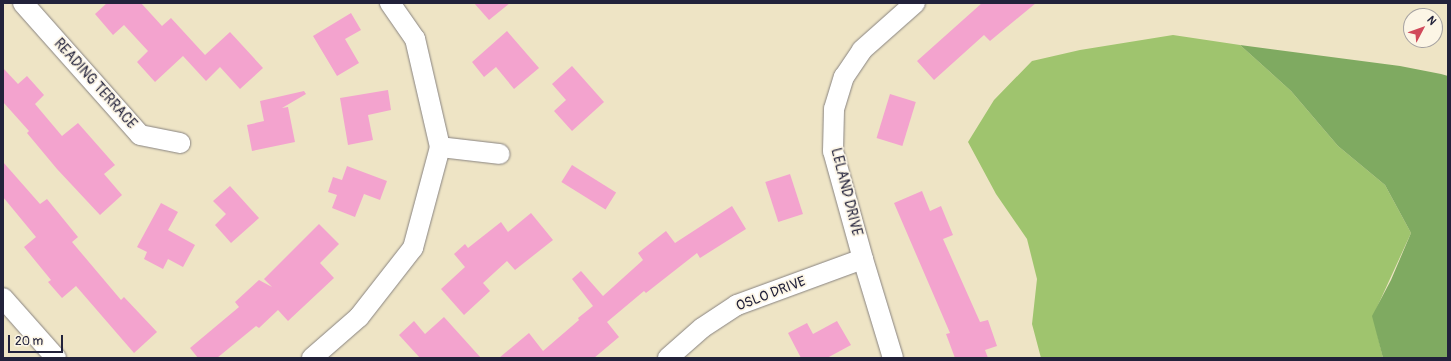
<!DOCTYPE html>
<html>
<head>
<meta charset="utf-8">
<style>
	body { margin:0 }
	#map { position:relative; width:1451px; height:361px; overflow:hidden; background:#eee4c5; font-family:Pangolin,sans-serif }
	div>[style] { position:absolute }
	.green>* { inset:0; background:#9fc46e }
	.forest>* { inset:0; background:#7faa61 }
	.building>* { inset:0; background:#f3a3ce; transform-origin:0 0 }
	.roads { filter:drop-shadow(0 0 1px #888380) drop-shadow(0 0 1px #888380) }
	.minor>* { height:20px; margin:-10px; padding:0 10px; transform-origin:10px; border-radius:10px; background:#fff }
	span { translate:-50% -50%; white-space:nowrap; text-align:center; line-height:1.15; -webkit-text-stroke:3.5px #fcf5e5; paint-order:stroke }
	.street-label { font-size:14px; color:#22223b }
	.frame { position:absolute; inset:0; border:4px solid #22223b; pointer-events:none }
	.north { position:absolute; left:1403px; top:8px; width:40px; height:40px; box-sizing:border-box; background:#fcf5e5; border:1px solid #a5a1a1; border-radius:50%; rotate:49deg; font-size:11px; font-weight:700; line-height:16px; text-align:center; color:#22223b }
	.north::after { content:''; display:block; margin:auto; width:14px; height:18px; background:#d1495b; clip-path:polygon(50% 0,100% 100%,50% 72%,0 100%) }
	.scale { position:absolute; left:8px; top:335px; width:55px; height:18px; box-sizing:border-box; border:2px solid #22223b; border-top:0; padding-left:5px; font-size:12px; line-height:14px; white-space:nowrap; color:#22223b; -webkit-text-stroke:3px #fcf5e5; paint-order:stroke }
</style>
</head>
<body>
<div id="map">
	<div class="green">
		<div style="clip-path:polygon(1173px 35px,1240px 45px,1291px 91px,1338px 146px,1385px 185px,1411px 233px,1373px 316px,1383px 358px,1041px 358px,1032px 324px,1037px 279px,1027px 239px,996px 194px,968px 142px,994px 100px,1032px 61px,1080px 50px)"></div>
	</div>
	<div class="forest">
		<div style="clip-path:polygon(1240px 45px,1400px 66px,1441px 74px,1448px 76px,1448px 358px,1383px 358px,1372px 316px,1391px 280px,1411px 233px,1385px 185px,1338px 146px,1291px 91px)"></div>
	</div>
	<div class="building">
		<div style="clip-path:polygon(107px 3px,141px 3px,162px 26px,171px 18px,205px 55px,230px 32px,263px 68px,240px 89px,220px 67px,206px 81px,183px 56px,155px 82px,137px 62px,148px 51px,124px 25px,113px 35px,95px 14px)"></div>
		<div style="clip-path:polygon(474px 3px,510px 3px,489px 20px)"></div>
		<div style="clip-path:polygon(982px 3px,1036px 3px,990px 41px,984px 35px,934px 80px,917px 61px)"></div>
		<div style="clip-path:polygon(351px 13px,361px 30px,345px 39px,359px 63px,337px 76px,313px 36px)"></div>
		<div style="clip-path:polygon(507px 31px,539px 68px,514px 89px,496px 67px,484px 77px,472px 62px)"></div>
		<div style="clip-path:polygon(572px 66px,604px 102px,572px 131px,554px 111px,566px 100px,552px 84px)"></div>
		<div style="clip-path:polygon(3px 68px,18px 84px,27px 76px,44px 95px,35px 104px,62px 136px,78px 123px,115px 165px,104px 174px,122px 195px,100px 215px,57px 169px,27px 133px,29px 131px,3px 102px)"></div>
		<div style="clip-path:polygon(388px 90px,391px 110px,368px 115px,373px 140px,348px 145px,340px 98px)"></div>
		<div style="clip-path:polygon(304px 91px,306px 94px,282px 108px,288px 107px,295px 142px,252px 151px,247px 125px,264px 121px,260px 101px)"></div>
		<div style="left:890px;top:94px;width:27px;height:46px;rotate:17deg"></div>
		<div style="clip-path:polygon(3px 162px,40px 204px,47px 199px,78px 237px,72px 242px,121px 300px,124px 297px,157px 332px,134px 353px,76px 286px,62px 298px,48px 282px,51px 280px,24px 247px,36px 237px,3px 197px)"></div>
		<div style="left:572px;top:165px;width:52px;height:20px;rotate:32deg"></div>
		<div style="clip-path:polygon(347px 166px,387px 181px,380px 200px,364px 194px,355px 217px,332px 208px,337px 195px,328px 192px,333px 177px,342px 180px)"></div>
		<div style="left:790px;top:174px;width:42px;height:26px;rotate:72deg"></div>
		<div style="clip-path:polygon(230px 186px,259px 218px,231px 243px,215px 225px,226px 214px,213px 201px)"></div>
		<div style="clip-path:polygon(922px 191px,930px 211px,941px 206px,953px 235px,943px 239px,980px 322px,988px 320px,997px 346px,985px 350px,988px 358px,955px 358px,946px 334px,950px 333px,894px 203px)"></div>
		<div style="clip-path:polygon(161px 203px,178px 212px,168px 230px,195px 245px,183px 267px,168px 259px,163px 269px,144px 259px,147px 252px,137px 247px)"></div>
		<div style="clip-path:polygon(732px 206px,746px 229px,700px 258px,697px 253px,646px 293px,644px 291px,607px 322px,619px 337px,594px 358px,499px 358px,529px 333px,543px 351px,579px 320px,578px 318px,593px 306px,572px 279px,581px 271px,603px 296px,643px 260px,638px 253px,666px 231px,675px 243px)"></div>
		<div style="clip-path:polygon(531px 213px,553px 240px,515px 270px,507px 261px,483px 283px,490px 291px,464px 315px,441px 289px,465px 267px,454px 254px,465px 244px,468px 248px,501px 222px,508px 232px)"></div>
		<div style="clip-path:polygon(319px 224px,339px 244px,320px 263px,334px 278px,288px 321px,278px 310px,259px 328px,256px 326px,217px 358px,198px 358px,190px 348px,239px 307px,235px 302px,259px 280px,272px 287px,264px 279px)"></div>
		<div style="clip-path:polygon(444px 317px,481px 358px,420px 358px,399px 335px,414px 321px,425px 334px)"></div>
		<div style="clip-path:polygon(837px 321px,851px 345px,827px 358px,801px 358px,788px 333px,807px 323px,813px 334px)"></div>
	</div>
	<div class="roads">
		<div class="minor">
			<div style="left:23px;top:3px;width:176px;rotate:48.4deg"></div>
			<div style="left:140px;top:135px;width:41px;rotate:11.3deg"></div>
			<div style="left:440px;top:147px;width:60px;rotate:6.7deg"></div>
			<div style="left:3px;top:298px;width:80px;rotate:48.5deg"></div>
			<div style="left:312px;top:358px;width:62px;rotate:-41.1deg"></div>
			<div style="left:359px;top:317px;width:88px;rotate:-52deg"></div>
			<div style="left:413px;top:248px;width:105px;rotate:-75deg"></div>
			<div style="left:440px;top:147px;width:111px;rotate:-103deg"></div>
			<div style="left:415px;top:39px;width:44px;rotate:-124.8deg"></div>
			<div style="left:668px;top:358px;width:45px;rotate:-41.4deg"></div>
			<div style="left:702px;top:328px;width:42px;rotate:-33.3deg"></div>
			<div style="left:737px;top:305px;width:134px;rotate:-20.1deg"></div>
			<div style="left:893px;top:358px;width:103px;rotate:-106.9deg"></div>
			<div style="left:863px;top:259px;width:112px;rotate:-105.5deg"></div>
			<div style="left:833px;top:151px;width:42px;rotate:-88.6deg"></div>
			<div style="left:834px;top:109px;width:34px;rotate:-73deg"></div>
			<div style="left:844px;top:77px;width:32px;rotate:-56deg"></div>
			<div style="left:862px;top:50px;width:71px;rotate:-41.6deg"></div>
		</div>
	</div>
	<div class="street-label">
		<span style="left:95px;top:84px;rotate:48deg">READING TERRACE</span>
		<span style="left:846px;top:192px;rotate:76deg">LELAND DRIVE</span>
		<span style="left:771px;top:294px;rotate:-21deg">OSLO DRIVE</span>
	</div>
	<div class="frame"></div>
	<div class="north">N</div>
	<div class="scale">20 m</div>
</div>
</body>
</html>
